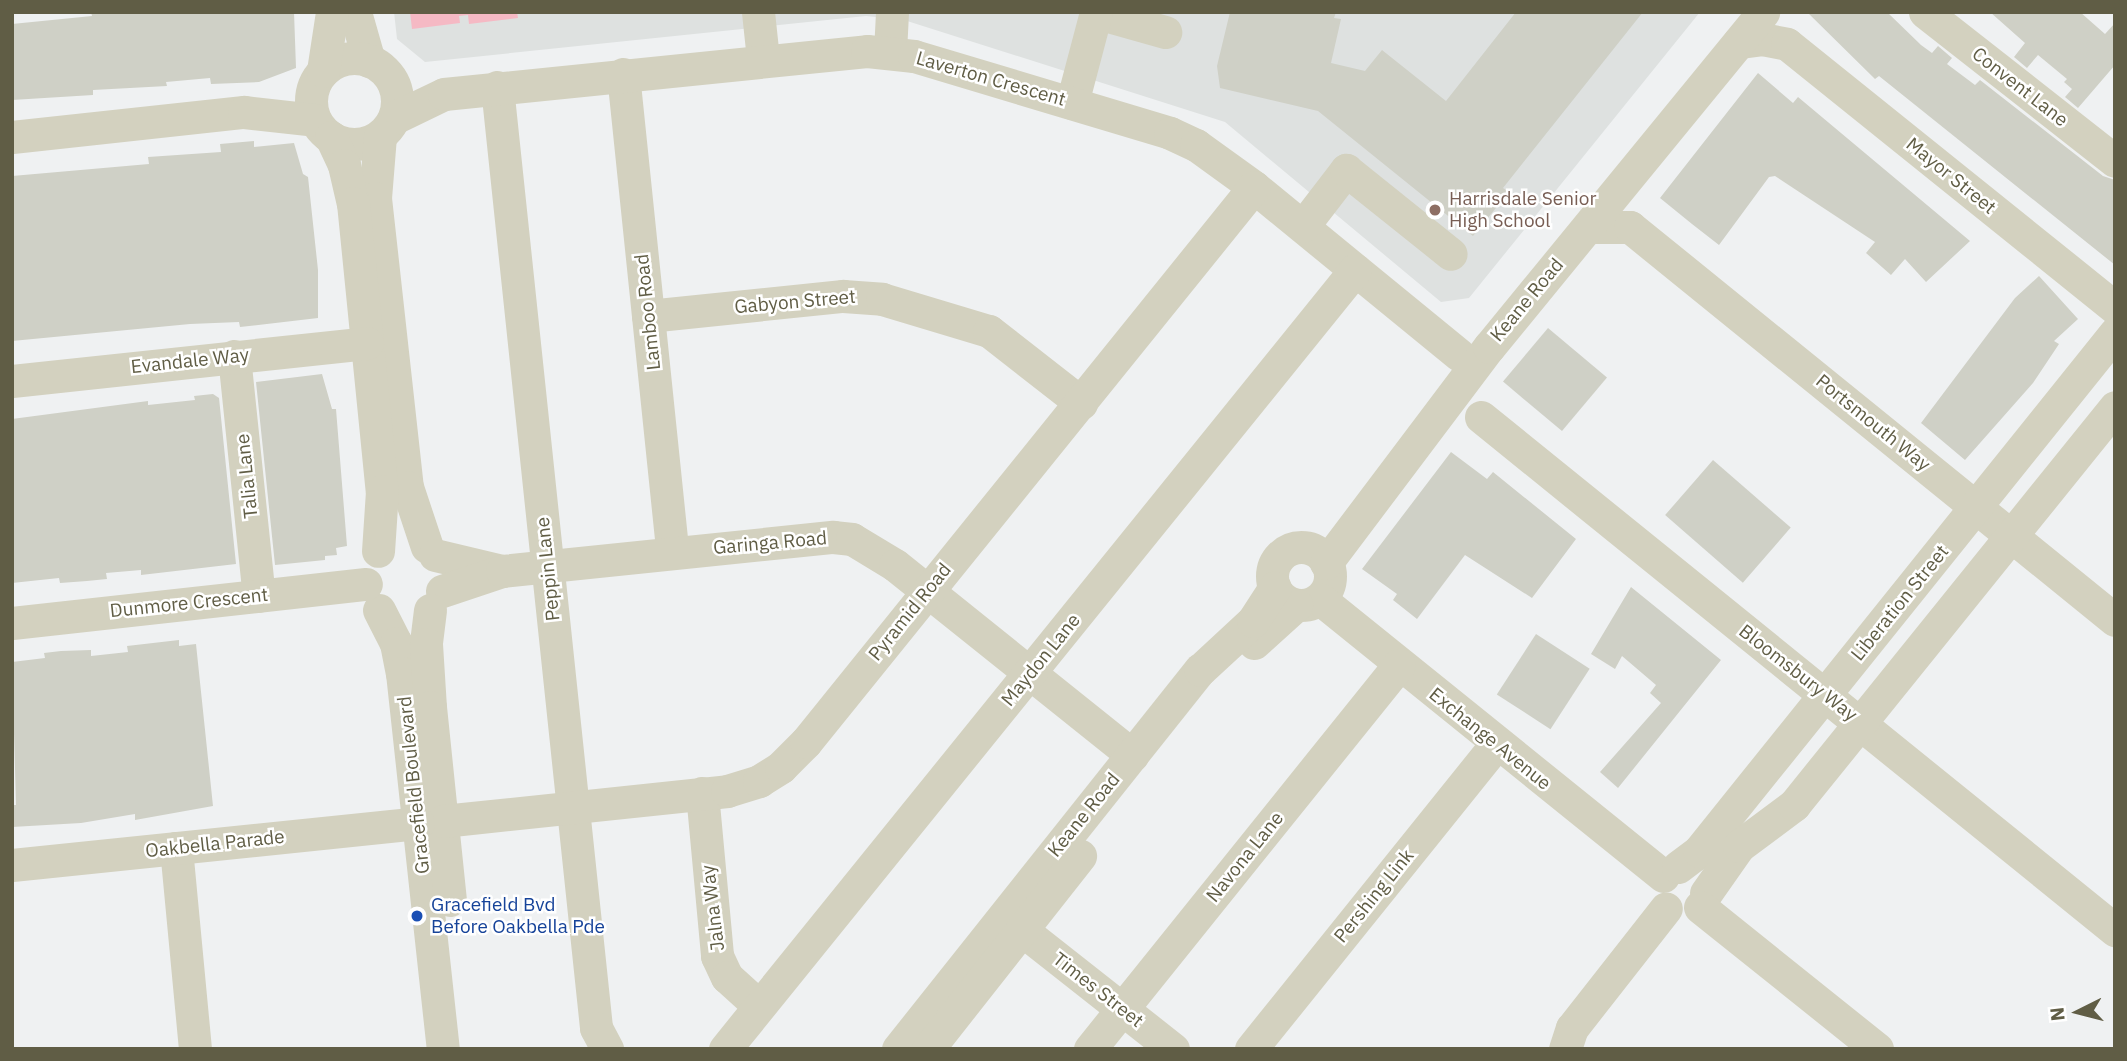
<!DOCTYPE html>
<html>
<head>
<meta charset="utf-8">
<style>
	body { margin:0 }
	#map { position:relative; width:2127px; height:1061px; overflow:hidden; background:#eff1f2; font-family:"IBM Plex Sans",sans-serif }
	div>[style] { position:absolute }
	.education>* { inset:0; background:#dee1e0 }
	.green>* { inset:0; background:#f5b9c4 }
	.building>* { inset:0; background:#cfd0c6; transform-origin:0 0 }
	.minor>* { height:33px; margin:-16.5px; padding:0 16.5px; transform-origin:16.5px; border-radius:16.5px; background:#d3d1bf }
	.minor>.ring { margin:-16.5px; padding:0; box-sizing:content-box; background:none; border:33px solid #d3d1bf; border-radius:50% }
	.dots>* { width:19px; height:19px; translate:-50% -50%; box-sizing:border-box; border:4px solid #fff; border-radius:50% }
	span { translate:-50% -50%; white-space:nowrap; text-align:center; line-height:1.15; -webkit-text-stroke:5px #fff; paint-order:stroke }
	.street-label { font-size:19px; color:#605d45 }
	.education-label { font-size:19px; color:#785e54 }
	.left { translate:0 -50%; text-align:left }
	.transit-label { font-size:19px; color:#164399 }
	.frame { position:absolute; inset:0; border:14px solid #605d45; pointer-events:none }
	.north { position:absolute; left:2043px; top:977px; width:70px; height:70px; -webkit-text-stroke:5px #fff; paint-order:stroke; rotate:264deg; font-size:19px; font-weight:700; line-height:28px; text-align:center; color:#605d45 }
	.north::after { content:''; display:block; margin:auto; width:24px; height:32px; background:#605d45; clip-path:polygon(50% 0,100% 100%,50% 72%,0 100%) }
</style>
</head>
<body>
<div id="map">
	<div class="education">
		<div style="clip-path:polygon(394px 12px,1700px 12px,1469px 298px,1441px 302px,1225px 122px,904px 20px,866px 16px,425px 62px,397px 39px)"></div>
	</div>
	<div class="green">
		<div style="clip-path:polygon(410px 12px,517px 12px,518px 18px,469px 24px,468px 15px,459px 16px,460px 23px,412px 29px)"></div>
	</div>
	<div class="building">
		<div style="clip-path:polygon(91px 12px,294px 12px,296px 68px,259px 82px,211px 84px,210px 78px,166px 82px,167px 86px,93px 90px,93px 95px,12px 100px,12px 24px,92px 16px)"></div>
		<div style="clip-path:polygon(1230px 12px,1336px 12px,1334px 18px,1341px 19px,1331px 63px,1365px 71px,1382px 50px,1446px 101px,1516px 12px,1643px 12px,1503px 188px,1509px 192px,1473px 236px,1318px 111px,1220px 88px,1217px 66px)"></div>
		<div style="clip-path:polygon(1807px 12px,1887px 12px,1921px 45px,1932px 53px,1938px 46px,1952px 58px,1947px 64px,1975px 85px,1980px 80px,2103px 176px,2115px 180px,2115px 265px,1879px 76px,1875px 79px)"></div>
		<div style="clip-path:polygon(1990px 12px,2080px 12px,2105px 34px,2115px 23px,2115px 65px,2078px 108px,2065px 97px,2072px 89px,2064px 82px,2067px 79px,2038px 55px,2027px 68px,2014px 57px,2025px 43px)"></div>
		<div style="clip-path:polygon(1758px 73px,1793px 103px,1798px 97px,1970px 241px,1926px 282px,1905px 259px,1891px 275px,1866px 253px,1875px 242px,1775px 176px,1769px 177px,1719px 245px,1692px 224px,1660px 198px)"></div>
		<div style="clip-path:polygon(254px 141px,254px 147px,294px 143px,303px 174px,308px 177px,318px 270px,318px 318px,240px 327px,239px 322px,190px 324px,12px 341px,12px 176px,149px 164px,148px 157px,221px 152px,220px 144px)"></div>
		<div style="clip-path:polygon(2039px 276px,2078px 319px,2054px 341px,2059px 344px,2033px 383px,1965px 460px,1921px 423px,2015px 298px)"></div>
		<div style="left:1548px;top:328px;width:77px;height:70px;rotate:40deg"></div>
		<div style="clip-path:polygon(322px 374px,332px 409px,336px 409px,347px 546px,336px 548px,337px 555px,325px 556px,325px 560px,275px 565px,256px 382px)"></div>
		<div style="clip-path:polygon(213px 394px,219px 398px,236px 564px,141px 575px,141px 570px,106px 573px,107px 579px,87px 581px,60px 583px,59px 578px,12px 583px,12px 419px,148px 401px,148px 405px,195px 400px,194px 396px)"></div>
		<div style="clip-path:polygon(1451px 452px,1487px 479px,1493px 472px,1576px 539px,1532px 598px,1465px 555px,1417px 619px,1393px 600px,1397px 594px,1362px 569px)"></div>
		<div style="left:1713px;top:460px;width:103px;height:73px;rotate:41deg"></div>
		<div style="clip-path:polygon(1631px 587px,1721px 660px,1618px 788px,1600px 772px,1661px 703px,1650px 693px,1656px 685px,1622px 656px,1615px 669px,1591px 654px)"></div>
		<div style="left:1536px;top:634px;width:64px;height:72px;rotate:33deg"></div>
		<div style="clip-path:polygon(179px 640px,179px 646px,196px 644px,213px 806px,135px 820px,135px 814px,81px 823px,12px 827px,12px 805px,16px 805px,12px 662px,45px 658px,44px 653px,61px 651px,91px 650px,91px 656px,128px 652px,127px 646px)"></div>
	</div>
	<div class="minor">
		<div style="left:355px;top:12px;width:51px;rotate:74.1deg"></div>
		<div style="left:758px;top:12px;width:47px;rotate:83.9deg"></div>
		<div style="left:1925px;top:12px;width:241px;rotate:38.1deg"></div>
		<div style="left:1098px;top:13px;width:70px;rotate:15.8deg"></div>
		<div style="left:1739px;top:42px;width:23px;rotate:-7deg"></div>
		<div style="left:1762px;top:39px;width:25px;rotate:11deg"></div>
		<div style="left:1787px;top:44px;width:421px;rotate:38.8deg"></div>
		<div style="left:890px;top:52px;width:40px;rotate:-87.1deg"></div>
		<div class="ring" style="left:311px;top:58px;width:53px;height:53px"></div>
		<div style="left:323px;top:71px;width:60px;rotate:-81.3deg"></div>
		<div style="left:623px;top:74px;width:480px;rotate:84.1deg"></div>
		<div style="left:497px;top:87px;width:946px;rotate:83.99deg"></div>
		<div style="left:596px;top:1028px;width:24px;rotate:62deg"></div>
		<div style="left:1072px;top:103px;width:94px;rotate:-75.2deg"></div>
		<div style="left:394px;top:118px;width:55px;rotate:-25.6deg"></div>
		<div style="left:444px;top:94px;width:425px;rotate:-5.8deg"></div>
		<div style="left:867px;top:51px;width:47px;rotate:6.1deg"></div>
		<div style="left:914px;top:56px;width:267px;rotate:16.7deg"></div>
		<div style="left:1170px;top:133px;width:29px;rotate:25deg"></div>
		<div style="left:1196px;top:145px;width:72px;rotate:35.9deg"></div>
		<div style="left:1254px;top:187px;width:265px;rotate:39.3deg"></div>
		<div style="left:380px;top:136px;width:62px;rotate:94.6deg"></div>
		<div style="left:375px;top:198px;width:291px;rotate:83.7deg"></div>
		<div style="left:407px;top:487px;width:63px;rotate:71.6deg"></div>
		<div style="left:12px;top:137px;width:233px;rotate:-6.2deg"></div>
		<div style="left:244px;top:112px;width:71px;rotate:6.4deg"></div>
		<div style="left:331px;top:137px;width:31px;rotate:65deg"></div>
		<div style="left:344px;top:165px;width:39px;rotate:77deg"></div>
		<div style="left:353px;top:203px;width:289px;rotate:84.3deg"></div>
		<div style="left:382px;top:491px;width:60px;rotate:93.8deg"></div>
		<div style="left:1303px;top:226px;width:71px;rotate:-52.5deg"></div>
		<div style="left:1346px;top:170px;width:134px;rotate:38.7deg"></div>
		<div style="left:1589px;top:227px;width:41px"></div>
		<div style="left:1630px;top:227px;width:624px;rotate:39.02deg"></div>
		<div style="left:648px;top:316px;width:196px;rotate:-5.9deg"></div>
		<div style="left:843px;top:296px;width:39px;rotate:4deg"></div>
		<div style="left:882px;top:299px;width:112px;rotate:16.7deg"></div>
		<div style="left:989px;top:331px;width:117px;rotate:38deg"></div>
		<div style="left:234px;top:356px;width:241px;rotate:84.1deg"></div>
		<div style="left:12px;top:381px;width:357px;rotate:-6.1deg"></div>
		<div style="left:1481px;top:417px;width:816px;rotate:38.98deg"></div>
		<div class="ring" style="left:1272px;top:547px;width:25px;height:25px"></div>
		<div style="left:435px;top:555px;width:69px;rotate:13.4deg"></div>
		<div style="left:1326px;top:563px;width:271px;rotate:-53deg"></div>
		<div style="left:1489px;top:347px;width:433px;rotate:-50.7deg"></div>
		<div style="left:442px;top:591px;width:63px;rotate:-18.4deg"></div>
		<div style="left:502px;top:571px;width:333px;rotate:-5.9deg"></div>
		<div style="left:833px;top:537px;width:19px;rotate:6deg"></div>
		<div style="left:852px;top:539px;width:50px;rotate:31.2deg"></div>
		<div style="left:895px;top:565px;width:304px;rotate:38.7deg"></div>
		<div style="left:1320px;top:599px;width:441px;rotate:38.9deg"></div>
		<div style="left:379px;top:610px;width:37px;rotate:63deg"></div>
		<div style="left:396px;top:643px;width:31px;rotate:79deg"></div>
		<div style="left:402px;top:673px;width:378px;rotate:83.8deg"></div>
		<div style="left:430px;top:610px;width:34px;rotate:97deg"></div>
		<div style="left:426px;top:644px;width:63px;rotate:86.4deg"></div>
		<div style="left:430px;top:707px;width:194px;rotate:84.1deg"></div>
		<div style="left:12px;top:623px;width:356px;rotate:-6.3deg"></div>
		<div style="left:1254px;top:643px;width:57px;rotate:-42.1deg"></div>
		<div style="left:702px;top:793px;width:164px;rotate:84.7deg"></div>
		<div style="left:717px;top:956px;width:23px;rotate:65deg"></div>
		<div style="left:727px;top:977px;width:43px;rotate:42.2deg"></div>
		<div style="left:443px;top:821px;width:286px;rotate:-6deg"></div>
		<div style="left:727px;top:791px;width:34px;rotate:-17deg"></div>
		<div style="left:759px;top:781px;width:26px;rotate:-32deg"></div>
		<div style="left:781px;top:767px;width:35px;rotate:-45deg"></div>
		<div style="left:806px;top:742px;width:713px;rotate:-51.09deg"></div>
		<div style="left:176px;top:848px;width:202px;rotate:84.6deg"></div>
		<div style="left:12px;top:865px;width:408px;rotate:-5.9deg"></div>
		<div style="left:1678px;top:867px;width:26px;rotate:-37deg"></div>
		<div style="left:1699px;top:851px;width:664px;rotate:-51.23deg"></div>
		<div style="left:1706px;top:893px;width:57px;rotate:-54.9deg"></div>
		<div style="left:1739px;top:846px;width:69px;rotate:-36.7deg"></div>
		<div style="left:1794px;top:805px;width:511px;rotate:-51.11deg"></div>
		<div style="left:1700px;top:907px;width:227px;rotate:38.7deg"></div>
		<div style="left:1023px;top:931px;width:191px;rotate:38.2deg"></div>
		<div style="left:725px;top:1049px;width:1002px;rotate:-51.04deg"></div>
		<div style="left:898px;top:1049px;width:485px;rotate:-51.5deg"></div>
		<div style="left:1200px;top:670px;width:72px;rotate:-42.8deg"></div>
		<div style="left:1253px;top:621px;width:40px;rotate:-57.1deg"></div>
		<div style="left:928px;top:1049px;width:246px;rotate:-51.8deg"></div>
		<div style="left:1090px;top:1049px;width:493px;rotate:-51.2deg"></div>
		<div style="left:1251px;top:1049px;width:391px;rotate:-51.2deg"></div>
		<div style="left:1565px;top:1049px;width:22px;rotate:-72deg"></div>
		<div style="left:1572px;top:1028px;width:152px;rotate:-51.9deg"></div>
	</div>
	<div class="dots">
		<div style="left:1435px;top:210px;background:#8d6e63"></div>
		<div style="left:417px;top:916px;background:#1a4fb4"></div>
	</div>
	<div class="street-label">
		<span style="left:991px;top:79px;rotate:16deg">Laverton Crescent</span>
		<span style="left:2020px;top:87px;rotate:38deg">Convent Lane</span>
		<span style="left:1951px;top:176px;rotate:39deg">Mayor Street</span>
		<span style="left:1527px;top:300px;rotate:-50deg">Keane Road</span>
		<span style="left:795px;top:302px;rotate:-5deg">Gabyon Street</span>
		<span style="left:648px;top:312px;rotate:-96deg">Lamboo Road</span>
		<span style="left:190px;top:361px;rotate:-6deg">Evandale Way</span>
		<span style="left:1873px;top:423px;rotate:39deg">Portsmouth Way</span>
		<span style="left:247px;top:476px;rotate:-96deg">Talia Lane</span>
		<span style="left:770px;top:543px;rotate:-5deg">Garinga Road</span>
		<span style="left:548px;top:569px;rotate:-96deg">Peppin Lane</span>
		<span style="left:189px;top:603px;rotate:-6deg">Dunmore Crescent</span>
		<span style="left:1900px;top:603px;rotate:-51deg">Liberation Street</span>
		<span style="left:910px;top:612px;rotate:-51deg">Pyramid Road</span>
		<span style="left:1041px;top:660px;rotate:-51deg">Maydon Lane</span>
		<span style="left:1798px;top:673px;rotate:38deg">Bloomsbury Way</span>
		<span style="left:1490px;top:739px;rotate:39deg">Exchange Avenue</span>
		<span style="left:414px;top:785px;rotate:-96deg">Gracefield Boulevard</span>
		<span style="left:1084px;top:815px;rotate:-51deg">Keane Road</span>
		<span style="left:215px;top:844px;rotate:-6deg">Oakbella Parade</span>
		<span style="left:1245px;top:857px;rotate:-51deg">Navona Lane</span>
		<span style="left:1374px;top:896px;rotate:-51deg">Pershing Link</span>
		<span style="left:713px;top:908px;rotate:-97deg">Jalna Way</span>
		<span style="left:1098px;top:990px;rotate:38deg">Times Street</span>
	</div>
	<div class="education-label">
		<span class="left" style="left:1449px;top:210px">Harrisdale Senior<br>High School</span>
	</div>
	<div class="transit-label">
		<span class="left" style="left:431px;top:916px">Gracefield Bvd<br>Before Oakbella Pde</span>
	</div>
	<div class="frame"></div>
	<div class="north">N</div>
</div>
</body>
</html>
